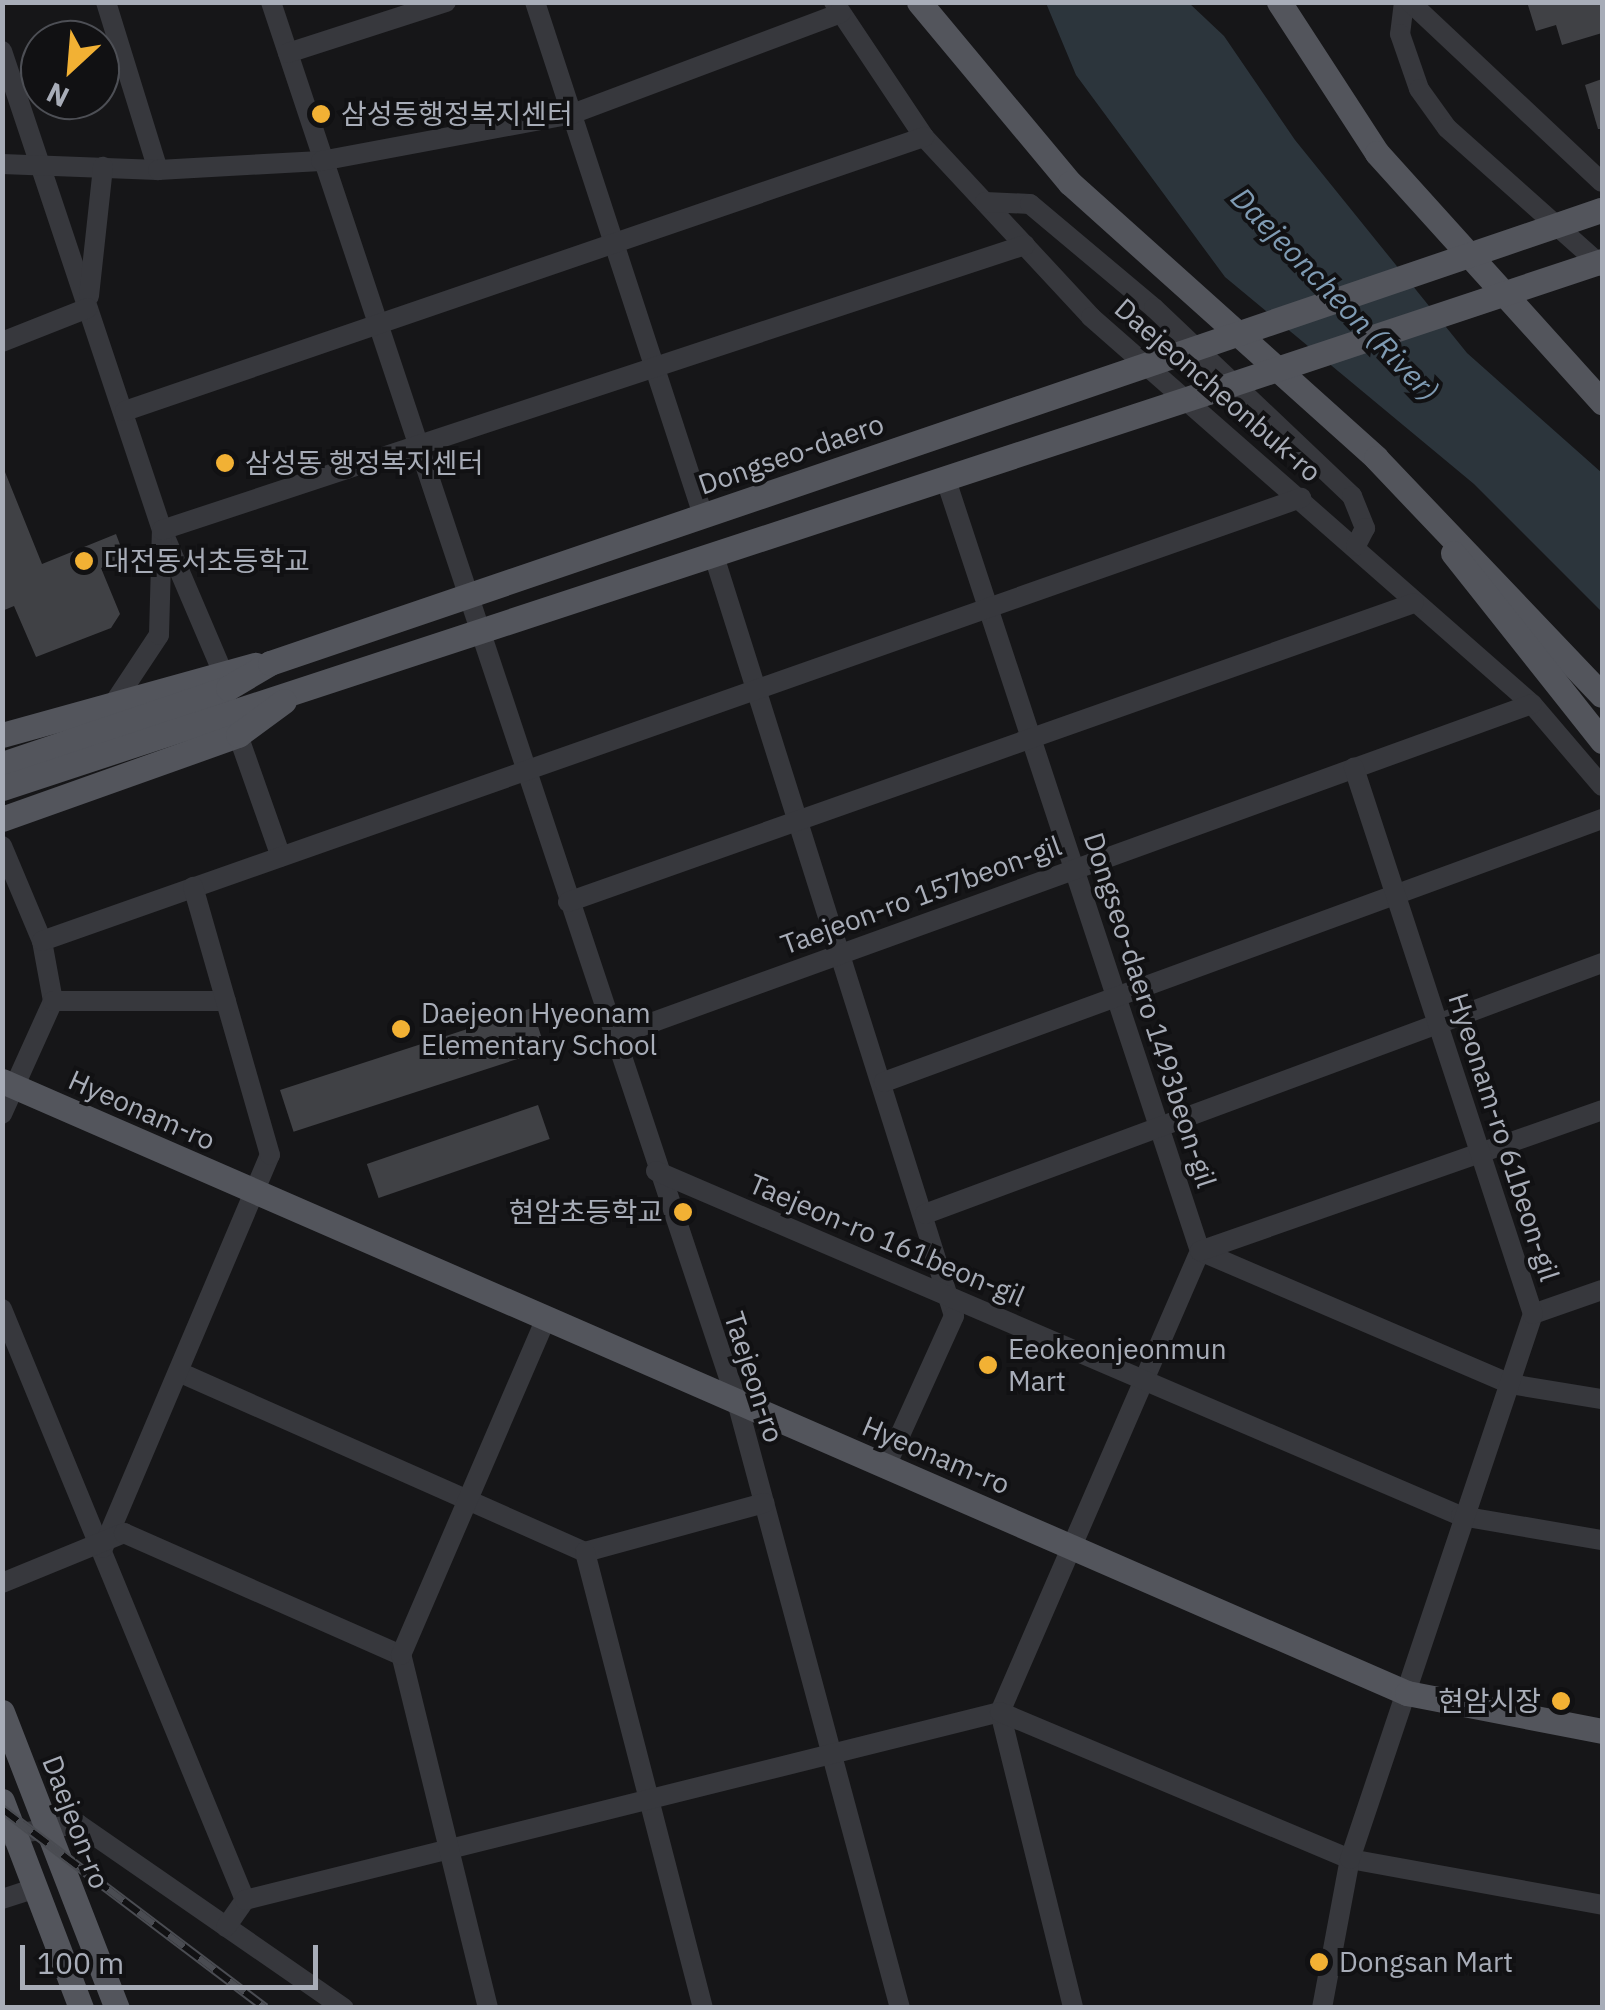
<!DOCTYPE html>
<html>
<head>
<meta charset="utf-8">
<style>
	body { margin:0 }
	#map { position:relative; width:1605px; height:2010px; overflow:hidden; background:#161618; font-family:"IBM Plex Sans","Noto Sans KR",sans-serif }
	div>[style] { position:absolute }
	.water>* { inset:0; background:#2c353c }
	.building>* { inset:0; background:#404145; transform-origin:0 0 }
	.minor>* { height:20px; margin:-10px; padding:0 10px; transform-origin:10px; border-radius:10px; background:#37383d }
	.major>* { height:25px; margin:-12.5px; padding:0 12.5px; transform-origin:12.5px; border-radius:12.5px; background:#53555c }
	.rail>* { height:10px; margin-top:-5px; transform-origin:0; background:repeating-linear-gradient(90deg,#111113 0 19px,#4a4c52 0 38px); box-sizing:border-box; border-block:2px solid #4a4c52 }
	.major-bridge>* { height:25px; margin:-12.5px; padding:0 12.5px; transform-origin:12.5px; border-radius:12.5px; background:#53555c }
	.dots>* { width:28px; height:28px; translate:-50% -50%; box-sizing:border-box; border:5px solid #111113; border-radius:50% }
	span { translate:-50% -50%; white-space:nowrap; text-align:center; line-height:1.15; -webkit-text-stroke:8px #111113; paint-order:stroke }
	.poi-label { font-size:28px; color:#a8adb8 }
	.left { translate:0 -50%; text-align:left }
	.right { translate:-100% -50%; text-align:right }
	.street-label { font-size:28px; color:#a8adb8 }
	.water-label { font-size:30px; color:#7f9bb3; font-style:italic }
	.frame { position:absolute; inset:0; border:5px solid #a8adb8; pointer-events:none }
	.north { position:absolute; left:20px; top:20px; width:100px; height:100px; box-sizing:border-box; background:#111113; border:2px solid #4d4f55; border-radius:50%; rotate:206deg; font-size:28px; font-weight:700; line-height:40px; text-align:center; color:#a8adb8 }
	.north::after { content:''; display:block; margin:auto; width:35px; height:45px; background:#f2b134; clip-path:polygon(50% 0,100% 100%,50% 72%,0 100%) }
	.scale { position:absolute; left:20px; top:1945px; width:298px; height:45px; box-sizing:border-box; border:5px solid #a8adb8; border-top:0; padding-left:12px; font-size:30px; line-height:35px; white-space:nowrap; color:#a8adb8; -webkit-text-stroke:8px #111113; paint-order:stroke }
</style>
</head>
<body>
<div id="map">
	<div class="water">
		<div style="clip-path:polygon(1046px 3px,1189px 3px,1224px 36px,1295px 140px,1467px 353px,1602px 473px,1602px 612px,1474px 484px,1225px 277px,1076px 75px)"></div>
	</div>
	<div class="building">
		<div style="clip-path:polygon(1527px 2px,1602px 2px,1602px 33px,1562px 45px,1556px 25px,1536px 31px)"></div>
		<div style="clip-path:polygon(1602px 79px,1602px 129px,1598px 129px,1585px 85px)"></div>
		<div style="clip-path:polygon(3px 467px,42px 564px,116px 534px,125px 558px,101px 568px,120px 614px,111px 628px,36px 657px,14px 606px,2px 611px)"></div>
		<div style="left:532px;top:1008px;width:44px;height:265px;rotate:72deg"></div>
		<div style="left:538px;top:1105px;width:36px;height:181px;rotate:71deg"></div>
	</div>
	<div class="minor">
		<div style="left:106px;top:2px;width:176px;rotate:72.8deg"></div>
		<div style="left:271px;top:2px;width:1476px;rotate:71.59deg"></div>
		<div style="left:737px;top:1402px;width:628px;rotate:74.95deg"></div>
		<div style="left:535px;top:2px;width:540px;rotate:71.87deg"></div>
		<div style="left:834px;top:2px;width:162px;rotate:56.3deg"></div>
		<div style="left:924px;top:137px;width:246px;rotate:47.1deg"></div>
		<div style="left:1091px;top:317px;width:587px;rotate:41.27deg"></div>
		<div style="left:1532px;top:704px;width:108px;rotate:49.5deg"></div>
		<div style="left:1404px;top:2px;width:32px;rotate:97deg"></div>
		<div style="left:1400px;top:34px;width:58px;rotate:70.9deg"></div>
		<div style="left:1419px;top:89px;width:48px;rotate:54.3deg"></div>
		<div style="left:1447px;top:128px;width:208px;rotate:41.7deg"></div>
		<div style="left:1410px;top:2px;width:263px;rotate:43.2deg"></div>
		<div style="left:2px;top:51px;width:505px;rotate:71.53deg"></div>
		<div style="left:162px;top:530px;width:153px;rotate:66.9deg"></div>
		<div style="left:288px;top:53px;width:166px;rotate:-17.9deg"></div>
		<div style="left:2px;top:164px;width:156px;rotate:2.2deg"></div>
		<div style="left:158px;top:170px;width:163px;rotate:-3.2deg"></div>
		<div style="left:321px;top:161px;width:255px;rotate:-10.6deg"></div>
		<div style="left:572px;top:114px;width:287px;rotate:-20.6deg"></div>
		<div style="left:985px;top:202px;width:45px;rotate:2.5deg"></div>
		<div style="left:1030px;top:204px;width:162px;rotate:40deg"></div>
		<div style="left:1154px;top:308px;width:273px;rotate:43.5deg"></div>
		<div style="left:1352px;top:496px;width:35px;rotate:68deg"></div>
		<div style="left:1365px;top:528px;width:20px;rotate:117deg"></div>
		<div style="left:89px;top:296px;width:130px;rotate:-83.8deg"></div>
		<div style="left:2px;top:342px;width:92px;rotate:-21.6deg"></div>
		<div style="left:125px;top:411px;width:845px;rotate:-18.93deg"></div>
		<div style="left:946px;top:480px;width:812px;rotate:71.77deg"></div>
		<div style="left:1200px;top:1251px;width:503px;rotate:113.45deg"></div>
		<div style="left:1000px;top:1712px;width:305px;rotate:76.1deg"></div>
		<div style="left:714px;top:556px;width:797px;rotate:72.47deg"></div>
		<div style="left:954px;top:1316px;width:165px;rotate:114.4deg"></div>
		<div style="left:112px;top:706px;width:85px;rotate:-56.5deg"></div>
		<div style="left:159px;top:635px;width:105px;rotate:-88.4deg"></div>
		<div style="left:162px;top:530px;width:909px;rotate:-18.28deg"></div>
		<div style="left:238px;top:735px;width:129px;rotate:70.6deg"></div>
		<div style="left:2px;top:846px;width:103px;rotate:67.2deg"></div>
		<div style="left:42px;top:941px;width:61px;rotate:79.6deg"></div>
		<div style="left:53px;top:1001px;width:124px;rotate:114.3deg"></div>
		<div style="left:568px;top:902px;width:897px;rotate:-19.46deg"></div>
		<div style="left:42px;top:941px;width:1335px;rotate:-19.39deg"></div>
		<div style="left:53px;top:1001px;width:173px"></div>
		<div style="left:612px;top:1037px;width:978px;rotate:-19.9deg"></div>
		<div style="left:884px;top:1082px;width:765px;rotate:-20.12deg"></div>
		<div style="left:656px;top:1171px;width:876px;rotate:23.2deg"></div>
		<div style="left:1461px;top:1516px;width:143px;rotate:9.7deg"></div>
		<div style="left:925px;top:1214px;width:722px;rotate:-20.34deg"></div>
		<div style="left:1200px;top:1251px;width:337px;rotate:23.2deg"></div>
		<div style="left:1510px;top:1384px;width:93px;rotate:9.3deg"></div>
		<div style="left:1200px;top:1251px;width:426px;rotate:-19.3deg"></div>
		<div style="left:2px;top:1309px;width:639px;rotate:67.65deg"></div>
		<div style="left:1533px;top:1314px;width:73px;rotate:-19.2deg"></div>
		<div style="left:181px;top:1373px;width:442px;rotate:23.9deg"></div>
		<div style="left:585px;top:1552px;width:186px;rotate:-15.3deg"></div>
		<div style="left:103px;top:1548px;width:427px;rotate:-67deg"></div>
		<div style="left:270px;top:1155px;width:279px;rotate:-106deg"></div>
		<div style="left:585px;top:1552px;width:471px;rotate:75.5deg"></div>
		<div style="left:2px;top:1583px;width:132px;rotate:-22.3deg"></div>
		<div style="left:124px;top:1533px;width:303px;rotate:23.8deg"></div>
		<div style="left:2px;top:1836px;width:77px;rotate:-9deg"></div>
		<div style="left:78px;top:1824px;width:323px;rotate:34.7deg"></div>
		<div style="left:2px;top:1899px;width:36px;rotate:-18deg"></div>
		<div style="left:226px;top:1927px;width:33px;rotate:-55deg"></div>
		<div style="left:245px;top:1900px;width:778px;rotate:-13.98deg"></div>
		<div style="left:1000px;top:1712px;width:380px;rotate:22.8deg"></div>
		<div style="left:1350px;top:1859px;width:256px;rotate:10.3deg"></div>
		<div style="left:488px;top:2008px;width:364px;rotate:-103.8deg"></div>
		<div style="left:401px;top:1655px;width:367px;rotate:-66.7deg"></div>
		<div style="left:1322px;top:2008px;width:152px;rotate:-79.4deg"></div>
		<div style="left:1350px;top:1859px;width:575px;rotate:-71.44deg"></div>
		<div style="left:1533px;top:1314px;width:575px;rotate:-108.15deg"></div>
	</div>
	<div class="major">
		<div style="left:919px;top:2px;width:236px;rotate:50.2deg"></div>
		<div style="left:1070px;top:183px;width:411px;rotate:41.9deg"></div>
		<div style="left:1376px;top:458px;width:327px;rotate:46.4deg"></div>
		<div style="left:1279px;top:2px;width:180px;rotate:57deg"></div>
		<div style="left:1377px;top:153px;width:336px;rotate:47.9deg"></div>
		<div style="left:1453px;top:553px;width:240px;rotate:51.6deg"></div>
		<div style="left:2px;top:735px;width:263px;rotate:-15.5deg"></div>
		<div style="left:2px;top:764px;width:238px;rotate:-18.6deg"></div>
		<div style="left:228px;top:688px;width:49px;rotate:-30.8deg"></div>
		<div style="left:270px;top:663px;width:953px;rotate:-18.8deg"></div>
		<div style="left:2px;top:788px;width:1269px;rotate:-18.18deg"></div>
		<div style="left:2px;top:819px;width:251px;rotate:-19.6deg"></div>
		<div style="left:238px;top:735px;width:57px;rotate:-36.5deg"></div>
		<div style="left:2px;top:1081px;width:1533px;rotate:23.54deg"></div>
		<div style="left:1407px;top:1693px;width:199px;rotate:11deg"></div>
		<div style="left:2px;top:1712px;width:318px;rotate:68.8deg"></div>
		<div style="left:2px;top:1801px;width:222px;rotate:69.1deg"></div>
	</div>
	<div class="rail">
		<div style="left:2px;top:1809px;width:330px;rotate:37.1deg"></div>
	</div>
	<div class="major-bridge">
		<div style="left:1172px;top:356px;width:454px;rotate:-18.8deg"></div>
		<div style="left:1208px;top:392px;width:415px;rotate:-18.4deg"></div>
	</div>
	<div class="dots">
		<div style="left:321px;top:114px;background:#f2b134"></div>
		<div style="left:225px;top:463px;background:#f2b134"></div>
		<div style="left:84px;top:561px;background:#f2b134"></div>
		<div style="left:401px;top:1029px;background:#f2b134"></div>
		<div style="left:683px;top:1212px;background:#f2b134"></div>
		<div style="left:988px;top:1365px;background:#f2b134"></div>
		<div style="left:1561px;top:1701px;background:#f2b134"></div>
		<div style="left:1319px;top:1962px;background:#f2b134"></div>
	</div>
	<div class="poi-label">
		<span class="left" style="left:341px;top:114px">삼성동행정복지센터</span>
		<span class="left" style="left:245px;top:463px">삼성동 행정복지센터</span>
		<span class="left" style="left:104px;top:561px">대전동서초등학교</span>
		<span class="left" style="left:421px;top:1029px">Daejeon Hyeonam<br>Elementary School</span>
		<span class="right" style="left:663px;top:1212px">현암초등학교</span>
		<span class="left" style="left:1008px;top:1365px">Eeokeonjeonmun<br>Mart</span>
		<span class="right" style="left:1541px;top:1701px">현암시장</span>
		<span class="left" style="left:1339px;top:1962px">Dongsan Mart</span>
	</div>
	<div class="street-label">
		<span style="left:1218px;top:390px;rotate:41deg">Daejeoncheonbuk-ro</span>
		<span style="left:791px;top:454px;rotate:-19deg">Dongseo-daero</span>
		<span style="left:921px;top:895px;rotate:-20deg">Taejeon-ro 157beon-gil</span>
		<span style="left:1150px;top:1010px;rotate:72deg">Dongseo-daero 1493beon-gil</span>
		<span style="left:142px;top:1110px;rotate:24deg">Hyeonam-ro</span>
		<span style="left:1504px;top:1137px;rotate:72deg">Hyeonam-ro 61beon-gil</span>
		<span style="left:887px;top:1240px;rotate:23deg">Taejeon-ro 161beon-gil</span>
		<span style="left:754px;top:1377px;rotate:72deg">Taejeon-ro</span>
		<span style="left:936px;top:1455px;rotate:23deg">Hyeonam-ro</span>
		<span style="left:76px;top:1822px;rotate:69deg">Daejeon-ro</span>
	</div>
	<div class="water-label">
		<span style="left:1335px;top:294px;rotate:46deg">Daejeoncheon (River)</span>
	</div>
	<div class="frame"></div>
	<div class="north">N</div>
	<div class="scale">100 m</div>
</div>
</body>
</html>
